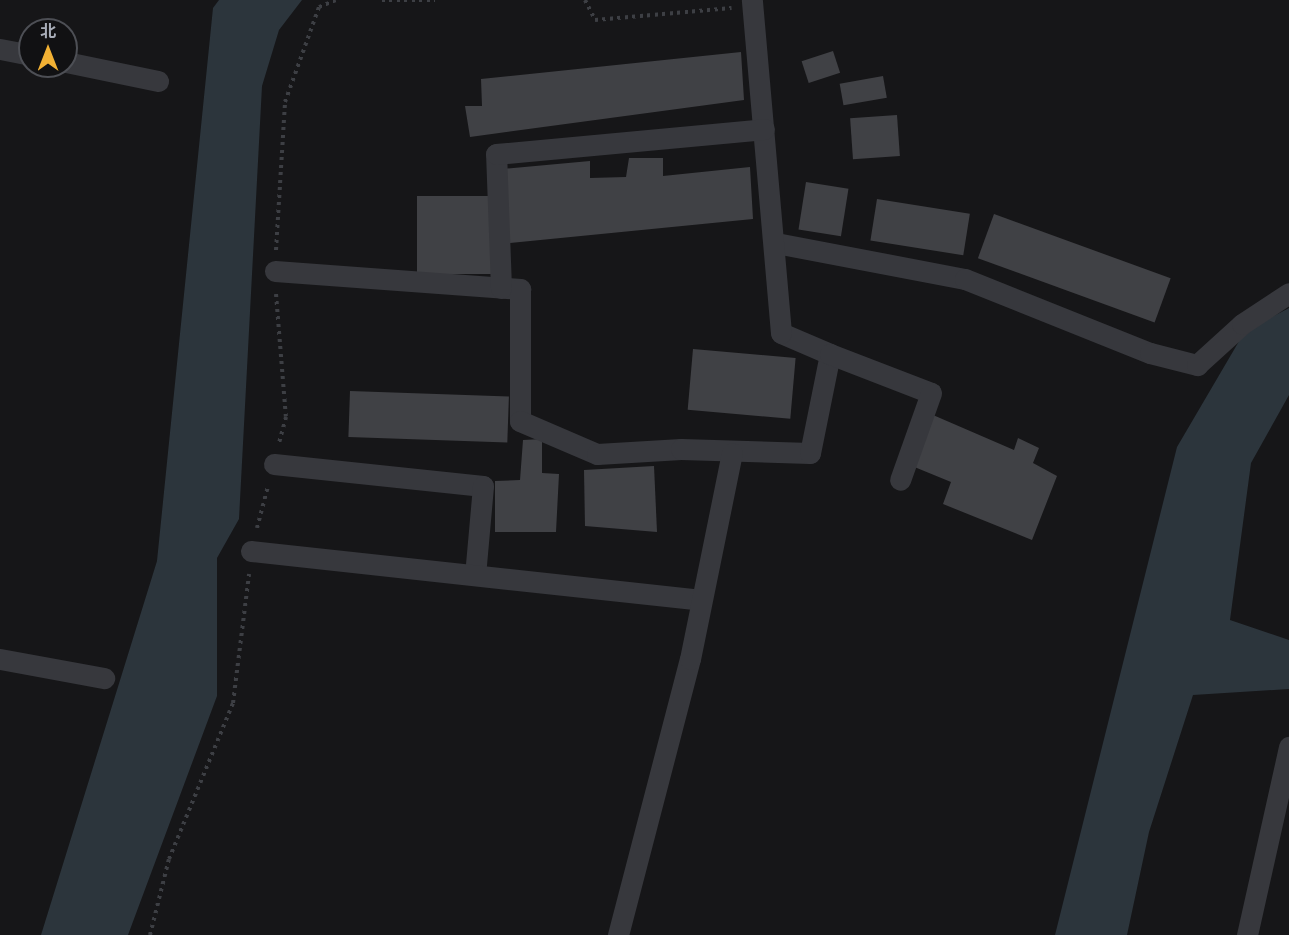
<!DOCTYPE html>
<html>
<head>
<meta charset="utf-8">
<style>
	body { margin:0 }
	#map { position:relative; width:1289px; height:935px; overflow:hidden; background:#161618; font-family:Jost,"Noto Sans SC",sans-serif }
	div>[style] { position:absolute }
	.water>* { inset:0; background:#2c353c }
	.building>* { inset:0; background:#404145; transform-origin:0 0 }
	.path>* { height:4px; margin-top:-2px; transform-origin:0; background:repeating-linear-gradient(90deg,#3d3f44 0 3px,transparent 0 7.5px) }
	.street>* { height:21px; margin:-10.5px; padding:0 10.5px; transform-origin:10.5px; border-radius:10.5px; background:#37383d }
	span { translate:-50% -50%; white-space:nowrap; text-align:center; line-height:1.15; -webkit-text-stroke:4.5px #111113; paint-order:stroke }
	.north { position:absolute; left:18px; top:18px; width:60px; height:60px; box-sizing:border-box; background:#111113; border:2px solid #4d4f55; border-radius:50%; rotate:0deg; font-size:16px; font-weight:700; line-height:24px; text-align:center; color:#a8adb8 }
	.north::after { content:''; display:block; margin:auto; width:21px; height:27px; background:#f2b134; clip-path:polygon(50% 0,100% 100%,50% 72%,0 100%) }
</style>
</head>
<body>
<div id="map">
	<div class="water">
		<div style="clip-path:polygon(219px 0,302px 0,279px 30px,262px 86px,239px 519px,217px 558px,217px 696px,128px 935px,41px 935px,157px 561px,213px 8px)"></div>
		<div style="clip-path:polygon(1289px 308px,1289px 395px,1251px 463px,1230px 620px,1289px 640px,1289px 689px,1193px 695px,1149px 832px,1127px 935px,1055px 935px,1177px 447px,1245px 331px)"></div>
	</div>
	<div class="building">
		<div style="left:833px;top:51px;width:23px;height:33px;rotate:72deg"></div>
		<div style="clip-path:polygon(741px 52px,744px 100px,470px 137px,465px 106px,482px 106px,481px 79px)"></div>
		<div style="left:883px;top:76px;width:22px;height:44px;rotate:80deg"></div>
		<div style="left:897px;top:115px;width:41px;height:47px;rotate:86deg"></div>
		<div style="clip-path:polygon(629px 158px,663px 158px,663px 176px,750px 167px,753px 219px,510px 243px,502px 169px,590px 161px,590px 178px,626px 177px)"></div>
		<div style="left:806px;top:182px;width:43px;height:48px;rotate:9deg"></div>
		<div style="left:495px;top:196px;width:78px;height:78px;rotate:90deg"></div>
		<div style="left:877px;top:199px;width:94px;height:42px;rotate:9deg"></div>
		<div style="left:994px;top:214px;width:188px;height:47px;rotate:20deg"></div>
		<div style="left:693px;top:349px;width:103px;height:61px;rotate:5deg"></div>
		<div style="left:350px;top:391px;width:159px;height:46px;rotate:2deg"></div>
		<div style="clip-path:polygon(933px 415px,1014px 450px,1018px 438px,1039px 448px,1033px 463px,1057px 476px,1032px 540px,943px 504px,951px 482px,912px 466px)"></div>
		<div style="clip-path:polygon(542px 439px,542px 473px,559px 474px,556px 532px,495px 532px,495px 481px,520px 480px,523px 440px)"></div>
		<div style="clip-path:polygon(654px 466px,657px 532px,585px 526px,584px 470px)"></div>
	</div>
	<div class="path">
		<div style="left:382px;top:0;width:53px"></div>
		<div style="left:585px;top:0;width:22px;rotate:63deg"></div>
		<div style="left:595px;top:20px;width:137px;rotate:-5deg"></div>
		<div style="left:276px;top:250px;width:148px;rotate:-86.5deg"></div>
		<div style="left:285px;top:102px;width:101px;rotate:-70.3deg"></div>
		<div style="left:319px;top:7px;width:18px;rotate:-22deg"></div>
		<div style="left:276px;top:294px;width:123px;rotate:85.4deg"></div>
		<div style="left:286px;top:417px;width:28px;rotate:105deg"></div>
		<div style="left:257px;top:528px;width:43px;rotate:-75.3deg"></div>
		<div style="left:150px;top:935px;width:78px;rotate:-76deg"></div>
		<div style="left:169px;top:859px;width:169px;rotate:-67.7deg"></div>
		<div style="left:233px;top:703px;width:130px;rotate:-82.9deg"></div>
	</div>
	<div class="street">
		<div style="left:0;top:49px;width:31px;rotate:11deg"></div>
		<div style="left:66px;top:62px;width:94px;rotate:11.7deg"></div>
		<div style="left:776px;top:243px;width:192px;rotate:10.8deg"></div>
		<div style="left:965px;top:279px;width:199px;rotate:21.8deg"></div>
		<div style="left:1150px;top:353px;width:49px;rotate:14.3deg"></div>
		<div style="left:1197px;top:365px;width:61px;rotate:-42.3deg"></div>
		<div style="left:1242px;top:324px;width:56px;rotate:-33.4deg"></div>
		<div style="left:275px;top:271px;width:246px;rotate:4.2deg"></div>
		<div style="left:520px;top:289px;width:132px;rotate:90deg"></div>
		<div style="left:520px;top:421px;width:84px;rotate:23.2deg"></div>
		<div style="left:597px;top:454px;width:84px;rotate:-3.4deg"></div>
		<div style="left:681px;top:449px;width:129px;rotate:1.8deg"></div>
		<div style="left:810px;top:453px;width:101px;rotate:-78.6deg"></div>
		<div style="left:830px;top:354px;width:53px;rotate:-156.8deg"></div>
		<div style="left:781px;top:333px;width:334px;rotate:-95deg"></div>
		<div style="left:501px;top:288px;width:134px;rotate:-92.1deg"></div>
		<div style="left:496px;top:154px;width:269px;rotate:-5.3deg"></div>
		<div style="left:830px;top:354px;width:108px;rotate:21.1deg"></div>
		<div style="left:931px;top:393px;width:92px;rotate:109.6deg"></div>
		<div style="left:274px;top:464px;width:210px;rotate:6deg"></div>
		<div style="left:483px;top:486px;width:89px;rotate:95.1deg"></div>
		<div style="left:251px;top:551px;width:453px;rotate:6.2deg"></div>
		<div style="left:0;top:659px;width:106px;rotate:10.4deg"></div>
		<div style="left:618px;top:935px;width:285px;rotate:-75.4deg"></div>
		<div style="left:690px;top:659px;width:210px;rotate:-78.5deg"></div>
		<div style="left:1247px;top:935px;width:193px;rotate:-77.4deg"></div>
	</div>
	<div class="north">北</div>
</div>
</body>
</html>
